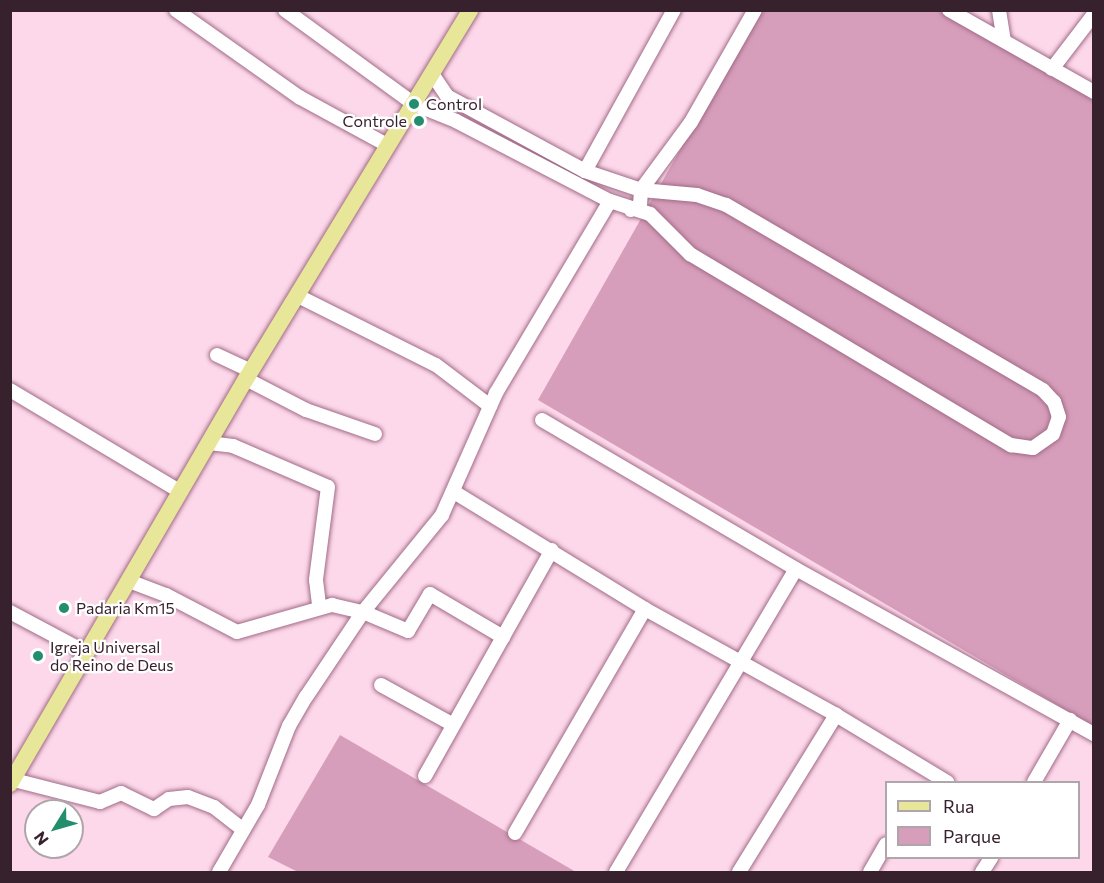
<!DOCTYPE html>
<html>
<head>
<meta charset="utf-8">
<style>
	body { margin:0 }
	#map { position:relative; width:1104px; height:883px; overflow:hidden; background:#fdd8ea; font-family:Commissioner,sans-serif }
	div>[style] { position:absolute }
	.green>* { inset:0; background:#d69eba }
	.roads { filter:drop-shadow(0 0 2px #a16b87) drop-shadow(0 0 2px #a16b87) }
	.minor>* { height:14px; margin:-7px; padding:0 7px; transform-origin:7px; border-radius:7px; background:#fff }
	.major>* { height:16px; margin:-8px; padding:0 8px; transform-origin:8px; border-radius:8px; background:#e8e698 }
	.dots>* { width:16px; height:16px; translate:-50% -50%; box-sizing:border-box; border:3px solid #fff; border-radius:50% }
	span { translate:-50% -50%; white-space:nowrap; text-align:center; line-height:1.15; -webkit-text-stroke:4.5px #fff; paint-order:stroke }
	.poi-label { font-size:16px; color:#37212d }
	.left { translate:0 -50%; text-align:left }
	.right { translate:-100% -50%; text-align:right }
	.frame { position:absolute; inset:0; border:12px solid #37212d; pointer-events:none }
	.legend { position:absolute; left:885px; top:781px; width:195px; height:78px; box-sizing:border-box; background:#fff; border:2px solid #afa6ab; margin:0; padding:8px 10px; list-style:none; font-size:18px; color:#37212d }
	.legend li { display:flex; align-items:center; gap:12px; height:30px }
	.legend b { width:30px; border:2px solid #afa6ab }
	.north { position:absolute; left:24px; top:799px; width:60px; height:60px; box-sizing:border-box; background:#fff; border:2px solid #afa6ab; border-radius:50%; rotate:233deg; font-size:16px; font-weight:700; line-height:24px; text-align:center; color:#37212d }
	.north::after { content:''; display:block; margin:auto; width:21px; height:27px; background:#228e6d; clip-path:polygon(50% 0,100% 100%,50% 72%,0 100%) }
</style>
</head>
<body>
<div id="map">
	<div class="green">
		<div style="clip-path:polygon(759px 11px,943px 11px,1093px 98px,1093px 726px,538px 400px)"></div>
		<div style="clip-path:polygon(340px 735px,576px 872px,298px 872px,268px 857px)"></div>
	</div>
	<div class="roads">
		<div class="minor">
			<div style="left:176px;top:10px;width:151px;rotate:35.3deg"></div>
			<div style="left:299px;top:97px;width:100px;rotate:28.6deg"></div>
			<div style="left:285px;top:10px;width:160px;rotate:36.1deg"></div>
			<div style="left:414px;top:104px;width:45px;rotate:22deg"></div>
			<div style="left:456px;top:121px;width:174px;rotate:27.5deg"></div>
			<div style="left:610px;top:201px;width:42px;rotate:18deg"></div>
			<div style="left:650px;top:214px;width:57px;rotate:45deg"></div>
			<div style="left:690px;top:254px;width:374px;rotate:30.8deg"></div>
			<div style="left:1011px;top:445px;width:22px;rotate:8deg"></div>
			<div style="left:1033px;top:448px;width:24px;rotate:-35deg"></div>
			<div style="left:1053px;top:434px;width:18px;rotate:-71deg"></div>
			<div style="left:1059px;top:417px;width:16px;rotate:-108deg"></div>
			<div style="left:1054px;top:402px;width:16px;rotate:-133deg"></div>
			<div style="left:1043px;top:390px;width:367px;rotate:-149.7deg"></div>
			<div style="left:726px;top:205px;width:31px;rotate:-161deg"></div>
			<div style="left:697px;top:195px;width:56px;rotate:-174.9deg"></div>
			<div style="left:641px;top:190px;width:59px;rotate:-161.3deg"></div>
			<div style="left:585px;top:171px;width:157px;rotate:-151.5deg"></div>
			<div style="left:447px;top:96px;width:27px;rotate:-124deg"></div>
			<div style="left:949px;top:10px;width:167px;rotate:29.5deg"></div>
			<div style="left:999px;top:10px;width:31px;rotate:81deg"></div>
			<div style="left:1052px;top:69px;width:69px;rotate:-52.6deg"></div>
			<div style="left:585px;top:171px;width:184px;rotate:-61.1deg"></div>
			<div style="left:631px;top:210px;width:10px;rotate:-29deg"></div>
			<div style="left:640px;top:205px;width:15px;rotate:-86deg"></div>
			<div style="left:641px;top:190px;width:84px;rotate:-53.7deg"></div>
			<div style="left:691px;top:122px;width:129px;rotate:-60.3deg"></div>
			<div style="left:298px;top:296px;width:154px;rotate:26.6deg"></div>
			<div style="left:436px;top:365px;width:68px;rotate:37.2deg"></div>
			<div style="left:217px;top:355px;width:38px;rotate:25deg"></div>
			<div style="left:246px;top:379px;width:68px;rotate:27.3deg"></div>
			<div style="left:306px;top:410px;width:73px;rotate:19.2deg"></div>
			<div style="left:10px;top:390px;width:199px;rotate:30.8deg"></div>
			<div style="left:542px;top:420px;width:294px;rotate:30.4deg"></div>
			<div style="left:796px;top:569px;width:341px;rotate:29deg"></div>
			<div style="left:209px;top:443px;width:24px;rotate:7deg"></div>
			<div style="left:233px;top:446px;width:103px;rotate:23.3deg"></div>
			<div style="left:328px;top:487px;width:94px;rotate:97.4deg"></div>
			<div style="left:316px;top:580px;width:26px;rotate:83deg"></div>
			<div style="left:454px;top:492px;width:224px;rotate:31.5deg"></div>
			<div style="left:645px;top:609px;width:218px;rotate:29deg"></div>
			<div style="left:836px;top:715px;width:130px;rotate:31.1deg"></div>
			<div style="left:129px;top:581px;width:40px;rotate:21deg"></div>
			<div style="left:166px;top:595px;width:80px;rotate:27.5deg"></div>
			<div style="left:237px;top:632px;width:99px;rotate:-15.9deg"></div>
			<div style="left:332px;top:605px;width:32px;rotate:13deg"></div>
			<div style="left:363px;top:612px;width:49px;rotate:22.9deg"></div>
			<div style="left:408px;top:631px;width:43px;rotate:-59.3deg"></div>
			<div style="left:430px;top:594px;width:85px;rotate:30.5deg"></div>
			<div style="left:10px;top:612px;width:87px;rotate:28deg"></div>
			<div style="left:381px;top:685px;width:81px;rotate:28.8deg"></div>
			<div style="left:425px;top:776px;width:259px;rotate:-60.7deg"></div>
			<div style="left:14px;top:780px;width:89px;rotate:14.3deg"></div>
			<div style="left:100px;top:802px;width:23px;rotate:-23deg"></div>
			<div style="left:121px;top:793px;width:37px;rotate:26deg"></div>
			<div style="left:154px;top:809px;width:18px;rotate:-34deg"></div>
			<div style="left:169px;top:799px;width:19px;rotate:-6deg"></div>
			<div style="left:188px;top:797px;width:28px;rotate:21deg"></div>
			<div style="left:214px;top:807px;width:37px;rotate:38deg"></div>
			<div style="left:1034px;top:782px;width:72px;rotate:-59.9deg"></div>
			<div style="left:515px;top:833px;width:259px;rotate:-59.9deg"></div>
			<div style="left:219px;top:872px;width:78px;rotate:-59.8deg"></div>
			<div style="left:258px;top:805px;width:85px;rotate:-68.6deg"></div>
			<div style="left:289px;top:726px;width:34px;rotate:-60deg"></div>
			<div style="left:306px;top:697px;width:102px;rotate:-56.2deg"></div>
			<div style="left:363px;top:612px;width:125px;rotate:-50.8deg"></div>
			<div style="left:442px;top:515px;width:133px;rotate:-66.1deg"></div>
			<div style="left:496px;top:393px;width:223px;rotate:-59.3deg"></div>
			<div style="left:616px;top:872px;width:352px;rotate:-59.3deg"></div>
			<div style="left:739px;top:872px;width:185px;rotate:-58.3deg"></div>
			<div style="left:870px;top:872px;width:32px;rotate:-60deg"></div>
			<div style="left:982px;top:872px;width:17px;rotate:-57deg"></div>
		</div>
		<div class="major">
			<div style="left:10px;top:784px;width:469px;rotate:-59.8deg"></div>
			<div style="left:246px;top:379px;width:432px;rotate:-58.7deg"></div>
		</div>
	</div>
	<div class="dots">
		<div style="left:414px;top:104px;background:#228e6d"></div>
		<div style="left:419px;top:121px;background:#228e6d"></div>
		<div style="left:64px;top:608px;background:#228e6d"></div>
		<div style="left:38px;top:656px;background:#228e6d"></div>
	</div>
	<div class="poi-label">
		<span class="left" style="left:426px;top:104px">Control</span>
		<span class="right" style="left:407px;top:121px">Controle</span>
		<span class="left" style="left:76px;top:608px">Padaria Km15</span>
		<span class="left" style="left:50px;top:656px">Igreja Universal<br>do Reino de Deus</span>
	</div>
	<div class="frame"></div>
	<ul class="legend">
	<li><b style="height:8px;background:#e8e698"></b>Rua</li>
	<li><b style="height:16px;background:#d69eba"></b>Parque</li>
	</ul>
	<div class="north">N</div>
</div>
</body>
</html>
